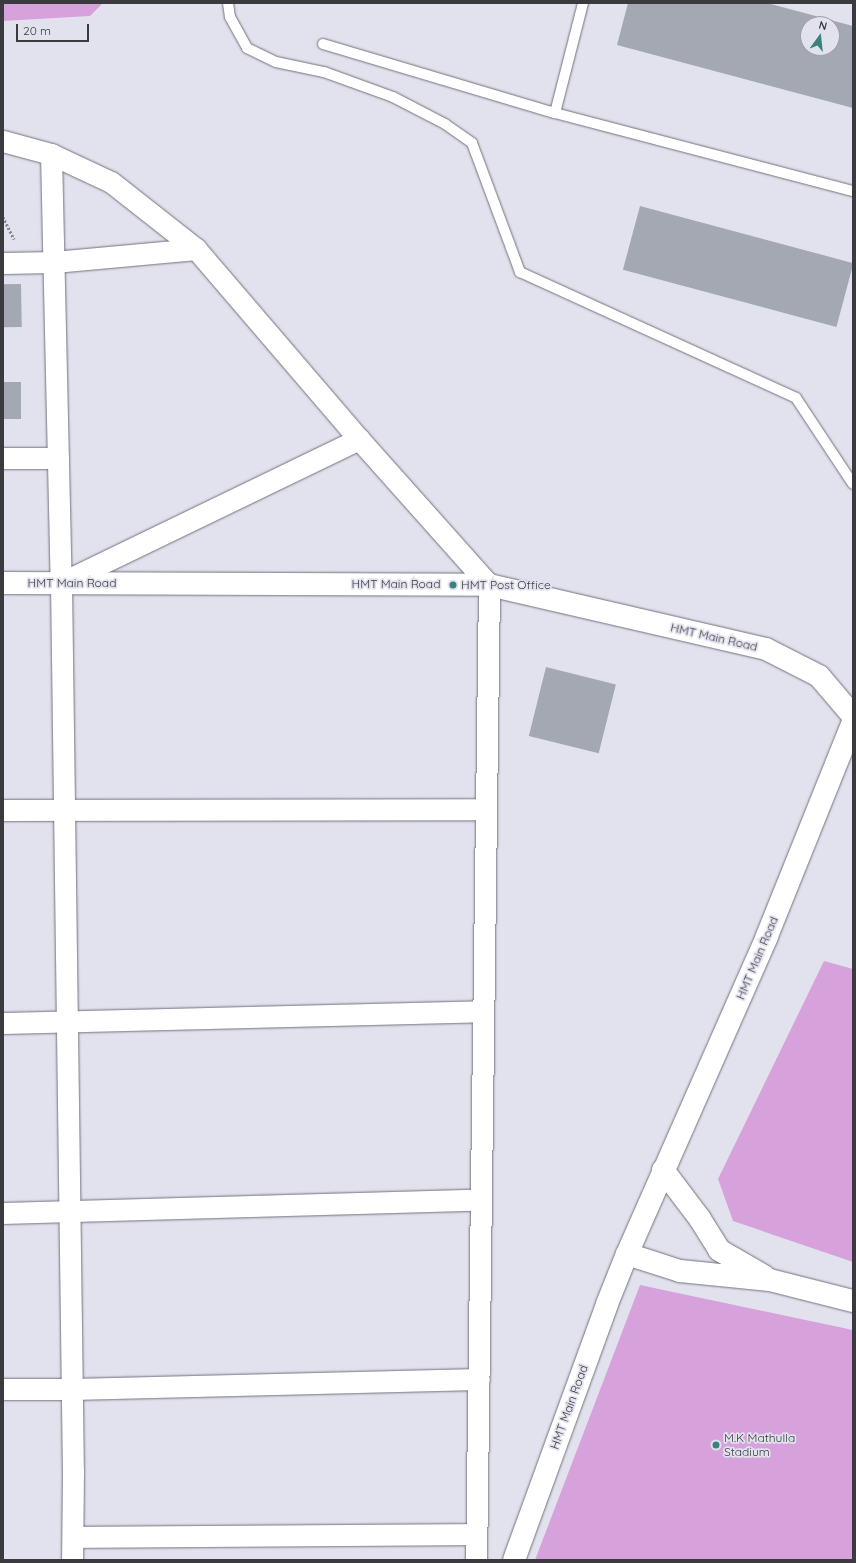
<!DOCTYPE html>
<html>
<head>
<meta charset="utf-8">
<style>
	body { margin:0 }
	#map { position:relative; width:856px; height:1563px; overflow:hidden; background:#e2e2ee; font-family:Quicksand,sans-serif }
	div>[style] { position:absolute }
	.green>* { inset:0; background:#d7a2dc }
	.building>* { inset:0; background:#a3a8b2; transform-origin:0 0 }
	.path>* { height:2.5px; margin-top:-1.25px; transform-origin:0; background:repeating-linear-gradient(90deg,#898990 0 2px,transparent 0 4px) }
	.roads { filter:drop-shadow(0 0 1px #72727c) drop-shadow(0 0 1px #72727c) }
	.service>* { height:10px; margin:-5px; padding:0 5px; transform-origin:5px; border-radius:5px; background:#fff }
	.minor>* { height:21px; margin:-10.5px; padding:0 10.5px; transform-origin:10.5px; border-radius:10.5px; background:#fff }
	.tertiary>* { height:22px; margin:-11px; padding:0 11px; transform-origin:11px; border-radius:11px; background:#fff }
	.dots>* { width:11px; height:11px; translate:-50% -50%; box-sizing:border-box; border:2px solid #e2e2ee; border-radius:50% }
	span { translate:-50% -50%; white-space:nowrap; text-align:center; line-height:1.15; -webkit-text-stroke:3.5px #e2e2ee; paint-order:stroke }
	.street-label { font-size:12px; color:#3b3b3f }
	.poi-label { font-size:12px; color:#3b3b3f }
	.left { translate:0 -50%; text-align:left }
	.frame { position:absolute; inset:0; border:4px solid #3b3b3f; pointer-events:none }
	.north { position:absolute; left:800px; top:16px; width:40px; height:40px; box-sizing:border-box; background:#e2e2ee; border:1px solid #9f9fa8; border-radius:50%; rotate:15deg; font-size:11px; font-weight:700; line-height:16px; text-align:center; color:#3b3b3f }
	.north::after { content:''; display:block; margin:auto; width:14px; height:18px; background:#3a827d; clip-path:polygon(50% 0,100% 100%,50% 72%,0 100%) }
	.scale { position:absolute; left:16px; top:24px; width:73px; height:18px; box-sizing:border-box; border:2px solid #3b3b3f; border-top:0; padding-left:5px; font-size:12px; line-height:14px; white-space:nowrap; color:#3b3b3f; -webkit-text-stroke:3px #e2e2ee; paint-order:stroke }
</style>
</head>
<body>
<div id="map">
	<div class="green">
		<div style="clip-path:polygon(3px 3px,103px 3px,90px 16px,3px 21px)"></div>
		<div style="clip-path:polygon(824px 961px,853px 969px,853px 1262px,733px 1221px,718px 1179px)"></div>
		<div style="clip-path:polygon(640px 1285px,853px 1330px,853px 1560px,535px 1560px)"></div>
	</div>
	<div class="building">
		<div style="clip-path:polygon(evenodd,628px 3px,767px 3px,853px 26px,853px 108px,617px 45px,628px 3px,808px 24px,832px 24px,832px 48px,808px 48px,808px 24px)"></div>
		<div style="left:640px;top:206px;width:221px;height:66px;rotate:15deg"></div>
		<div style="left:21px;top:284px;width:43px;height:18px;rotate:89deg"></div>
		<div style="left:3px;top:382px;width:18px;height:37px"></div>
		<div style="left:546px;top:667px;width:72px;height:71px;rotate:14deg"></div>
	</div>
	<div class="path">
		<div style="left:3px;top:217px;width:25px;rotate:63deg"></div>
	</div>
	<div class="roads">
		<div class="service">
			<div style="left:228px;top:3px;width:14px;rotate:82deg"></div>
			<div style="left:230px;top:17px;width:35px;rotate:61deg"></div>
			<div style="left:247px;top:48px;width:32px;rotate:26deg"></div>
			<div style="left:276px;top:62px;width:49px;rotate:11.8deg"></div>
			<div style="left:324px;top:72px;width:73px;rotate:19.9deg"></div>
			<div style="left:393px;top:97px;width:59px;rotate:27.4deg"></div>
			<div style="left:445px;top:124px;width:33px;rotate:35deg"></div>
			<div style="left:472px;top:143px;width:138px;rotate:69.6deg"></div>
			<div style="left:520px;top:272px;width:303px;rotate:24.5deg"></div>
			<div style="left:796px;top:398px;width:103px;rotate:56.5deg"></div>
			<div style="left:323px;top:44px;width:242px;rotate:16.6deg"></div>
			<div style="left:555px;top:113px;width:308px;rotate:14.7deg"></div>
			<div style="left:555px;top:113px;width:114px;rotate:-75.7deg"></div>
		</div>
		<div class="minor">
			<div style="left:3px;top:141px;width:50px;rotate:15.2deg"></div>
			<div style="left:51px;top:154px;width:66px;rotate:25deg"></div>
			<div style="left:111px;top:182px;width:108px;rotate:38.2deg"></div>
			<div style="left:196px;top:249px;width:250px;rotate:49.4deg"></div>
			<div style="left:359px;top:439px;width:195px;rotate:48.3deg"></div>
			<div style="left:489px;top:585px;width:975px;rotate:90.76deg"></div>
			<div style="left:51px;top:154px;width:429px;rotate:88.7deg"></div>
			<div style="left:61px;top:583px;width:888px;rotate:89.23deg"></div>
			<div style="left:73px;top:1471px;width:89px;rotate:90.6deg"></div>
			<div style="left:3px;top:263px;width:51px;rotate:-1.1deg"></div>
			<div style="left:54px;top:262px;width:143px;rotate:-5.2deg"></div>
			<div style="left:3px;top:458px;width:55px"></div>
			<div style="left:61px;top:583px;width:331px;rotate:-25.8deg"></div>
			<div style="left:3px;top:810px;width:483px;rotate:-0.1deg"></div>
			<div style="left:3px;top:1023px;width:480px;rotate:-1.4deg"></div>
			<div style="left:3px;top:1213px;width:478px;rotate:-1.6deg"></div>
			<div style="left:3px;top:1389px;width:69px"></div>
			<div style="left:72px;top:1389px;width:407px;rotate:-1.4deg"></div>
			<div style="left:73px;top:1537px;width:403px;rotate:-0.4deg"></div>
		</div>
		<div class="tertiary">
			<div style="left:3px;top:583px;width:486px;rotate:0.2deg"></div>
			<div style="left:489px;top:585px;width:284px;rotate:13deg"></div>
			<div style="left:766px;top:649px;width:59px;rotate:27deg"></div>
			<div style="left:819px;top:676px;width:52px;rotate:49.6deg"></div>
			<div style="left:663px;top:1170px;width:61px;rotate:52.9deg"></div>
			<div style="left:700px;top:1219px;width:36px;rotate:58deg"></div>
			<div style="left:719px;top:1250px;width:52px;rotate:30deg"></div>
			<div style="left:627px;top:1254px;width:56px;rotate:17.8deg"></div>
			<div style="left:680px;top:1271px;width:90px;rotate:5.7deg"></div>
			<div style="left:770px;top:1280px;width:86px;rotate:14.2deg"></div>
			<div style="left:514px;top:1560px;width:272px;rotate:-70deg"></div>
			<div style="left:607px;top:1304px;width:54px;rotate:-68.2deg"></div>
			<div style="left:627px;top:1254px;width:347px;rotate:-66.2deg"></div>
			<div style="left:767px;top:936px;width:231px;rotate:-68.1deg"></div>
		</div>
	</div>
	<div class="dots">
		<div style="left:453px;top:585px;background:#3a827d"></div>
		<div style="left:716px;top:1445px;background:#3a827d"></div>
	</div>
	<div class="street-label">
		<span style="left:72px;top:583px">HMT Main Road</span>
		<span style="left:396px;top:584px">HMT Main Road</span>
		<span style="left:714px;top:637px;rotate:13deg">HMT Main Road</span>
		<span style="left:757px;top:958px;rotate:-67deg">HMT Main Road</span>
		<span style="left:569px;top:1407px;rotate:-70deg">HMT Main Road</span>
	</div>
	<div class="poi-label">
		<span class="left" style="left:461px;top:585px">HMT Post Office</span>
		<span class="left" style="left:724px;top:1445px">M.K Mathulla<br>Stadium</span>
	</div>
	<div class="frame"></div>
	<div class="north">N</div>
	<div class="scale">20 m</div>
</div>
</body>
</html>
